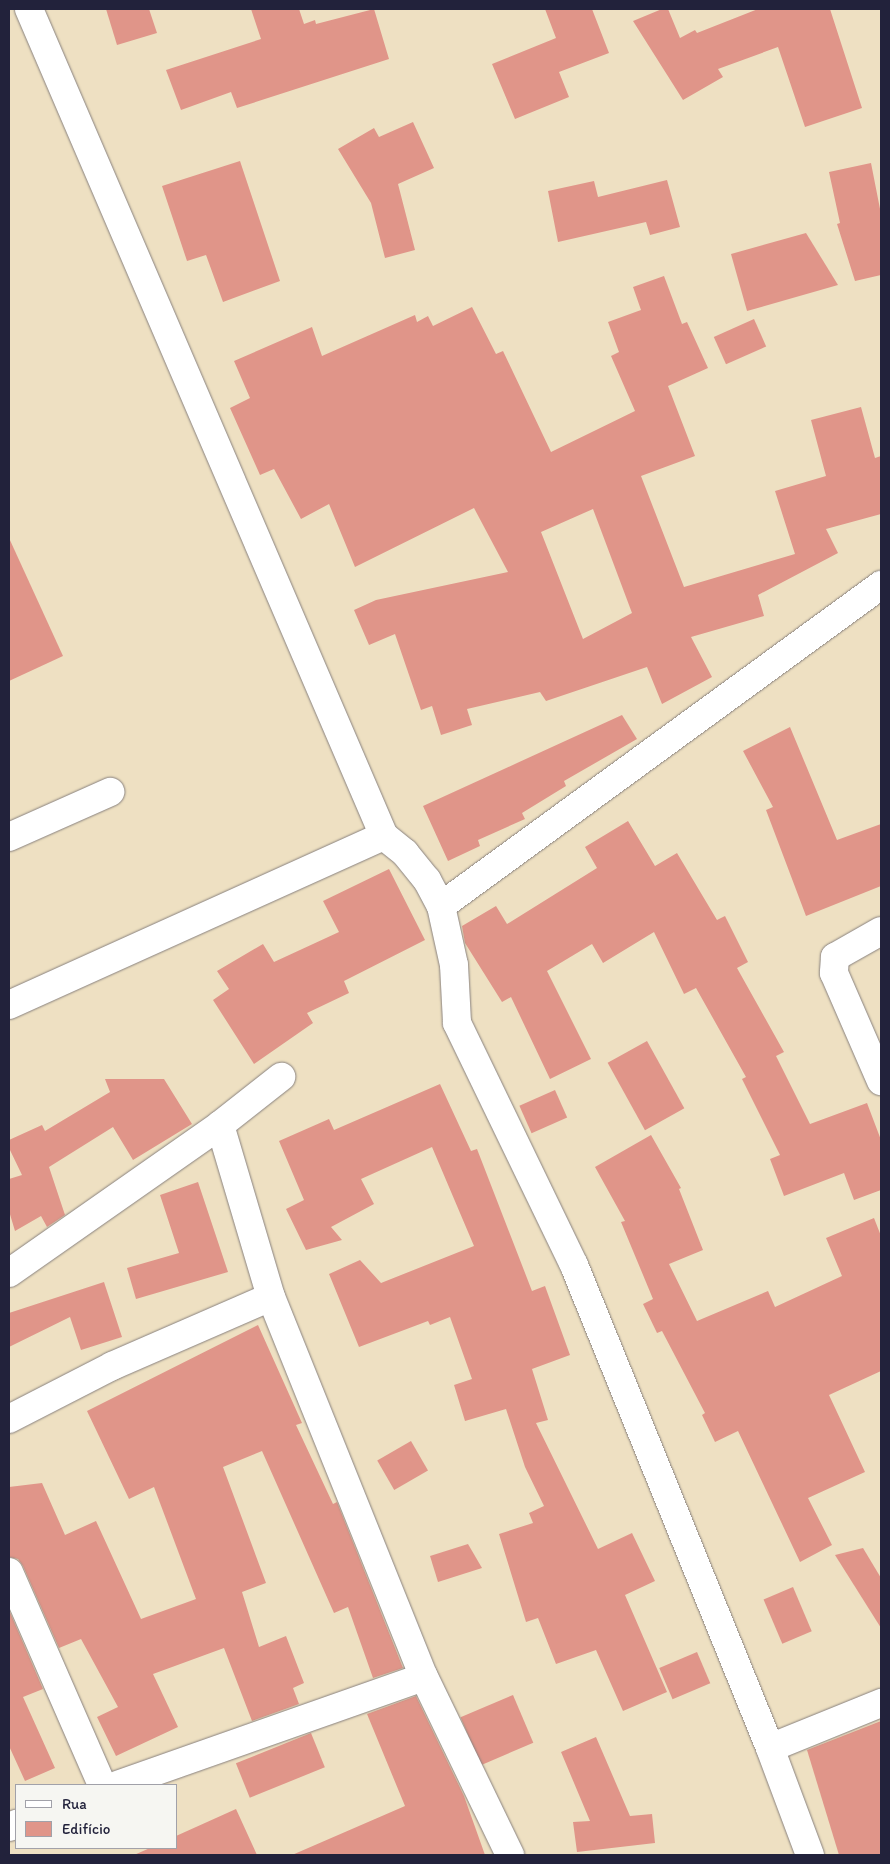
<!DOCTYPE html>
<html>
<head>
<meta charset="utf-8">
<style>
	body { margin:0 }
	#map { position:relative; width:890px; height:1864px; overflow:hidden; background:#eee0c2; font-family:Itim,sans-serif }
	div>[style] { position:absolute }
	.building>* { inset:0; background:#e09589; transform-origin:0 0 }
	.roads { filter:drop-shadow(0 0 1px #88817e) drop-shadow(0 0 1px #88817e) }
	.minor>* { height:28px; margin:-14px; padding:0 14px; transform-origin:14px; border-radius:14px; background:#fff }
	span { translate:-50% -50%; white-space:nowrap; text-align:center; line-height:1.15; -webkit-text-stroke:4px #f6f6f2; paint-order:stroke }
	.frame { position:absolute; inset:0; border:10px solid #22223b; pointer-events:none }
	.legend { position:absolute; left:15px; top:1784px; width:162px; height:65px; box-sizing:border-box; background:#f6f6f2; border:1px solid #a1a1a9; margin:0; padding:6px 9px; list-style:none; font-size:15px; color:#22223b }
	.legend li { display:flex; align-items:center; gap:10px; height:25px }
	.legend b { width:25px; border:1px solid #a1a1a9 }
</style>
</head>
<body>
<div id="map">
	<div class="building">
		<div style="clip-path:polygon(106px 9px,149px 9px,157px 33px,117px 45px)"></div>
		<div style="clip-path:polygon(251px 9px,299px 9px,304px 24px,315px 20px,316px 24px,374px 9px,389px 59px,237px 108px,231px 92px,181px 110px,166px 70px,261px 39px)"></div>
		<div style="clip-path:polygon(545px 9px,592px 9px,609px 53px,559px 72px,569px 97px,515px 119px,492px 64px,556px 38px)"></div>
		<div style="clip-path:polygon(662px 9px,668px 9px,680px 38px,695px 30px,697px 33px,758px 9px,830px 9px,862px 108px,805px 127px,778px 47px,718px 69px,723px 77px,683px 100px,633px 21px)"></div>
		<div style="clip-path:polygon(413px 122px,434px 168px,398px 184px,415px 250px,385px 258px,371px 203px,338px 149px,374px 128px,379px 137px)"></div>
		<div style="clip-path:polygon(240px 161px,280px 281px,223px 302px,206px 255px,187px 261px,162px 186px)"></div>
		<div style="clip-path:polygon(871px 163px,881px 214px,881px 275px,855px 281px,837px 224px,840px 223px,829px 172px)"></div>
		<div style="clip-path:polygon(667px 180px,680px 227px,650px 235px,646px 222px,558px 242px,548px 191px,594px 181px,598px 197px)"></div>
		<div style="clip-path:polygon(806px 233px,838px 285px,747px 311px,731px 254px)"></div>
		<div style="clip-path:polygon(evenodd,664px 276px,682px 324px,687px 322px,708px 368px,668px 386px,695px 456px,641px 476px,684px 587px,795px 554px,775px 491px,826px 476px,811px 420px,861px 407px,875px 458px,881px 456px,881px 514px,826px 529px,838px 553px,758px 595px,764px 616px,691px 637px,712px 677px,662px 704px,647px 667px,546px 701px,540px 692px,467px 709px,472px 725px,441px 735px,432px 706px,421px 710px,395px 634px,369px 645px,354px 610px,376px 600px,508px 572px,474px 508px,355px 567px,329px 504px,301px 519px,274px 469px,260px 475px,230px 408px,250px 398px,234px 361px,312px 327px,322px 356px,415px 315px,417px 322px,428px 316px,433px 326px,472px 307px,496px 354px,503px 351px,551px 452px,635px 411px,611px 356px,619px 352px,608px 322px,641px 310px,633px 287px,664px 276px,593px 509px,632px 613px,583px 639px,541px 532px,593px 509px)"></div>
		<div style="left:754px;top:319px;width:30px;height:44px;rotate:66deg"></div>
		<div style="clip-path:polygon(9px 538px,63px 656px,9px 681px)"></div>
		<div style="clip-path:polygon(622px 715px,637px 739px,564px 781px,566px 786px,522px 813px,525px 819px,478px 840px,480px 846px,448px 861px,423px 806px)"></div>
		<div style="clip-path:polygon(790px 727px,837px 840px,881px 824px,881px 886px,806px 916px,766px 810px,773px 807px,743px 751px)"></div>
		<div style="clip-path:polygon(628px 821px,655px 866px,677px 853px,717px 920px,725px 916px,748px 962px,737px 968px,784px 1052px,776px 1056px,810px 1124px,867px 1103px,881px 1140px,881px 1190px,854px 1200px,844px 1173px,784px 1196px,770px 1159px,780px 1155px,742px 1079px,746px 1077px,696px 988px,684px 994px,654px 932px,603px 963px,592px 944px,547px 971px,591px 1059px,550px 1079px,511px 997px,502px 1002px,465px 943px,462px 926px,496px 906px,507px 924px,597px 868px,585px 847px)"></div>
		<div style="clip-path:polygon(389px 869px,425px 940px,344px 981px,349px 993px,307px 1013px,313px 1023px,254px 1064px,213px 1000px,229px 989px,217px 971px,263px 944px,274px 962px,339px 932px,323px 901px)"></div>
		<div style="left:647px;top:1041px;width:77px;height:45px;rotate:61deg"></div>
		<div style="clip-path:polygon(105px 1079px,164px 1079px,192px 1124px,133px 1160px,113px 1127px,49px 1167px,65px 1215px,47px 1227px,41px 1216px,15px 1231px,9px 1211px,9px 1179px,22px 1175px,9px 1148px,9px 1140px,42px 1125px,45px 1131px,110px 1092px)"></div>
		<div style="clip-path:polygon(440px 1084px,471px 1151px,477px 1149px,532px 1291px,545px 1286px,570px 1355px,532px 1369px,548px 1420px,536px 1423px,598px 1549px,632px 1533px,655px 1581px,625px 1595px,667px 1692px,623px 1711px,596px 1650px,556px 1664px,538px 1618px,526px 1622px,499px 1534px,533px 1523px,529px 1513px,544px 1506px,525px 1467px,506px 1409px,465px 1421px,454px 1385px,472px 1379px,450px 1317px,430px 1325px,428px 1321px,359px 1347px,329px 1274px,360px 1260px,381px 1283px,474px 1246px,432px 1147px,361px 1179px,374px 1204px,331px 1227px,342px 1240px,306px 1250px,286px 1209px,304px 1200px,279px 1141px,329px 1119px,334px 1130px)"></div>
		<div style="left:555px;top:1090px;width:30px;height:39px;rotate:66deg"></div>
		<div style="clip-path:polygon(651px 1135px,681px 1188px,679px 1189px,703px 1250px,669px 1264px,697px 1321px,768px 1291px,775px 1307px,842px 1276px,826px 1238px,874px 1218px,881px 1236px,881px 1371px,829px 1395px,865px 1472px,808px 1498px,832px 1545px,800px 1562px,738px 1431px,715px 1442px,702px 1415px,705px 1413px,662px 1331px,657px 1333px,643px 1304px,653px 1299px,621px 1222px,625px 1221px,595px 1167px)"></div>
		<div style="clip-path:polygon(198px 1182px,228px 1272px,136px 1299px,127px 1268px,179px 1253px,160px 1195px)"></div>
		<div style="clip-path:polygon(104px 1282px,122px 1337px,81px 1350px,70px 1317px,9px 1347px,9px 1313px)"></div>
		<div style="clip-path:polygon(258px 1325px,302px 1423px,296px 1425px,333px 1504px,337px 1502px,403px 1668px,373px 1678px,348px 1607px,334px 1613px,262px 1451px,223px 1467px,266px 1583px,242px 1592px,259px 1647px,286px 1636px,304px 1683px,293px 1688px,299px 1704px,252px 1721px,224px 1648px,153px 1674px,178px 1727px,116px 1756px,97px 1717px,118px 1707px,81px 1639px,59px 1648px,23px 1566px,18px 1559px,9px 1557px,9px 1487px,42px 1483px,65px 1535px,96px 1521px,141px 1619px,196px 1599px,154px 1487px,129px 1499px,87px 1411px)"></div>
		<div style="left:411px;top:1441px;width:34px;height:39px;rotate:60deg"></div>
		<div style="clip-path:polygon(468px 1544px,482px 1568px,438px 1582px,430px 1556px)"></div>
		<div style="clip-path:polygon(863px 1548px,881px 1578px,881px 1628px,835px 1555px)"></div>
		<div style="left:793px;top:1587px;width:48px;height:32px;rotate:67deg"></div>
		<div style="clip-path:polygon(9px 1610px,43px 1689px,23px 1697px,55px 1768px,25px 1781px,9px 1746px)"></div>
		<div style="left:697px;top:1652px;width:34px;height:41px;rotate:67deg"></div>
		<div style="left:513px;top:1695px;width:52px;height:57px;rotate:67deg"></div>
		<div style="clip-path:polygon(416px 1696px,464px 1796px,485px 1855px,292px 1855px,405px 1806px,367px 1714px)"></div>
		<div style="clip-path:polygon(881px 1721px,881px 1855px,839px 1855px,807px 1750px)"></div>
		<div style="left:311px;top:1733px;width:37px;height:81px;rotate:68deg"></div>
		<div style="clip-path:polygon(596px 1737px,630px 1816px,652px 1814px,655px 1843px,577px 1852px,573px 1822px,590px 1821px,561px 1752px)"></div>
		<div style="clip-path:polygon(236px 1809px,257px 1855px,134px 1855px,150px 1848px,176px 1848px,176px 1836px)"></div>
	</div>
	<div class="roads">
		<div class="minor">
			<div style="left:29px;top:9px;width:900px;rotate:66.77deg"></div>
			<div style="left:384px;top:836px;width:27px;rotate:39deg"></div>
			<div style="left:405px;top:853px;width:35px;rotate:51deg"></div>
			<div style="left:427px;top:880px;width:30px;rotate:62deg"></div>
			<div style="left:441px;top:906px;width:60px;rotate:77.6deg"></div>
			<div style="left:454px;top:965px;width:58px;rotate:87deg"></div>
			<div style="left:457px;top:1023px;width:269px;rotate:64.2deg"></div>
			<div style="left:574px;top:1265px;width:521px;rotate:67.91deg"></div>
			<div style="left:770px;top:1748px;width:114px;rotate:69.5deg"></div>
			<div style="left:9px;top:837px;width:111px;rotate:-24deg"></div>
			<div style="left:441px;top:906px;width:545px;rotate:-36.11deg"></div>
			<div style="left:881px;top:931px;width:53px;rotate:150.5deg"></div>
			<div style="left:835px;top:957px;width:16px;rotate:94deg"></div>
			<div style="left:834px;top:973px;width:118px;rotate:66.5deg"></div>
			<div style="left:9px;top:1005px;width:411px;rotate:-24.3deg"></div>
			<div style="left:220px;top:1125px;width:179px;rotate:73.5deg"></div>
			<div style="left:271px;top:1297px;width:410px;rotate:68.1deg"></div>
			<div style="left:424px;top:1677px;width:198px;rotate:64.2deg"></div>
			<div style="left:9px;top:1273px;width:258px;rotate:-35deg"></div>
			<div style="left:220px;top:1125px;width:78px;rotate:-38.2deg"></div>
			<div style="left:9px;top:1419px;width:116px;rotate:-27.2deg"></div>
			<div style="left:112px;top:1366px;width:173px;rotate:-23.5deg"></div>
			<div style="left:9px;top:1572px;width:232px;rotate:66.4deg"></div>
			<div style="left:770px;top:1748px;width:120px;rotate:-22.1deg"></div>
			<div style="left:117px;top:1785px;width:325px;rotate:-19.4deg"></div>
			<div style="left:9px;top:1827px;width:8px;rotate:-23deg"></div>
		</div>
	</div>
	<div class="frame"></div>
	<ul class="legend">
	<li><b style="height:6px;background:#fff"></b>Rua</li>
	<li><b style="height:14px;background:#e09589"></b>Edifício</li>
	</ul>
</div>
</body>
</html>
